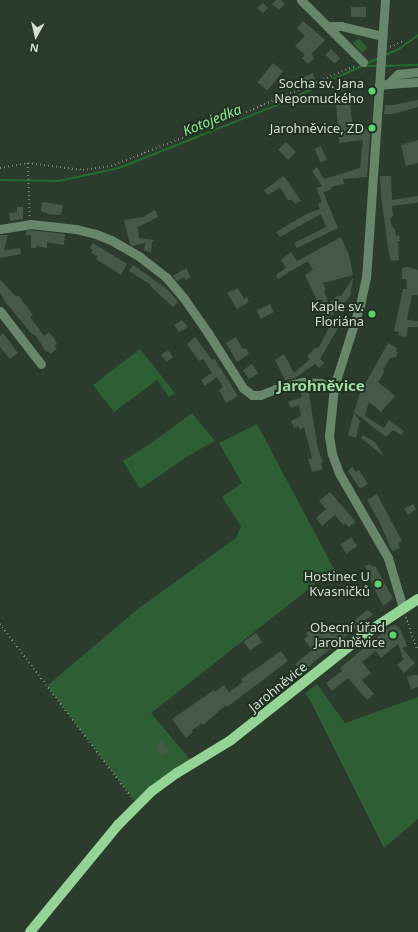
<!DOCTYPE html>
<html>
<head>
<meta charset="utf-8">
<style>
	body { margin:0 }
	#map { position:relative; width:418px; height:932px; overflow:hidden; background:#2b3c2c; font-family:"Noto Sans",sans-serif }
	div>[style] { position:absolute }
	.green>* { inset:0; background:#2e5e33; transform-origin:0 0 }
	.stream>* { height:2px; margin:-1px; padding:0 1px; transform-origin:1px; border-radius:1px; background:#216e2c }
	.building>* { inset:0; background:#465846; transform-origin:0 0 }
	.path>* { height:1.5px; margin-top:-0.75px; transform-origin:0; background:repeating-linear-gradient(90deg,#7b8a7c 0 1px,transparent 0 4px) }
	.minor>* { height:9px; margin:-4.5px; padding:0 4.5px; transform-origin:4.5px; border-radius:4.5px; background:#688669 }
	.major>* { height:10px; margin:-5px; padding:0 5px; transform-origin:5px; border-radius:5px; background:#94d497 }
	.dots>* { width:11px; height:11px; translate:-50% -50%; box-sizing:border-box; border:2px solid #213222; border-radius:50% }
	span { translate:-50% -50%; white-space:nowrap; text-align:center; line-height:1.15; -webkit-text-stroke:4px #213222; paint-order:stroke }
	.poi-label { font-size:13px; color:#d4dfd4 }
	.right { translate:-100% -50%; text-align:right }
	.street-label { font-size:13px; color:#d4dfd4 }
	.water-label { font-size:14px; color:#8aec91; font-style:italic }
	.quarter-label { font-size:15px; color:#a1dda4; font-weight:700 }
	.north { position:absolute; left:16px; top:16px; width:40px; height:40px; -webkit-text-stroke:3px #213222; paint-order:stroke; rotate:188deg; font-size:11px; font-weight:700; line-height:16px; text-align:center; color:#d4dfd4 }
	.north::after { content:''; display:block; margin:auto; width:14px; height:18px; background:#d4dfd4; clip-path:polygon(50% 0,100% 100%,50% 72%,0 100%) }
</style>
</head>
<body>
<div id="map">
	<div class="green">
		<div style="left:359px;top:38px;width:13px;height:8px;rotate:48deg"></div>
		<div style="clip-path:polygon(140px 349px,175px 393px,169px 397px,157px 380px,114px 412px,93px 385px)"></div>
		<div style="clip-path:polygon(192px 413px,215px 441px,191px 454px,140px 489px,123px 461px,147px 446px)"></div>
		<div style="clip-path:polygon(257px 424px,334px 569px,151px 713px,193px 763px,138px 805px,47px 686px,139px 608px,236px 538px,241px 526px,222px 497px,242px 483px,219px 443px)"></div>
		<div style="clip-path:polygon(317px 684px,345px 723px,418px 697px,418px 819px,384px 848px,310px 700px,305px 693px)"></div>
	</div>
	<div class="stream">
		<div style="left:385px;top:55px;width:15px;rotate:-23deg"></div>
		<div style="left:399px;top:49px;width:24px;rotate:-36deg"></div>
		<div style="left:363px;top:66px;width:14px"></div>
		<div style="left:383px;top:66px;width:35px;rotate:-2deg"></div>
		<div style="left:0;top:180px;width:59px;rotate:1deg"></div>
		<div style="left:59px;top:181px;width:61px;rotate:-12.2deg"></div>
		<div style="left:119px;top:168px;width:173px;rotate:-21.7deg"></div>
		<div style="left:280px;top:104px;width:107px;rotate:-24.9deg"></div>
	</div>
	<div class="building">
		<div style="clip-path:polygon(276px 0,281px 0,285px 4px,279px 10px,272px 4px)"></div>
		<div style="clip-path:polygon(263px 3px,268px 8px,263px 13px,257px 8px)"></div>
		<div style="left:351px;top:7px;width:15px;height:10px"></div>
		<div style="clip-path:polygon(303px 21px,325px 40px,311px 54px,314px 58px,308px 64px,302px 58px,305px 55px,295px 46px,305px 36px,297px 28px)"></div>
		<div style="left:331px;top:49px;width:13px;height:8px;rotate:45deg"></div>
		<div style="left:273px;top:63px;width:13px;height:25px;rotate:39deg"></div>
		<div style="clip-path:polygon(313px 73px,315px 80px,303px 84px,301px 78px)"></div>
		<div style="clip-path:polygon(350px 100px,353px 132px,368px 128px,370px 135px,367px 177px,343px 179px,344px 184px,331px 187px,332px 189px,323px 192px,338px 228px,297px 248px,294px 243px,326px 227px,321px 214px,280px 237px,276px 232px,306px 214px,320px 209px,318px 204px,322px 202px,316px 188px,322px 186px,312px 171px,317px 167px,324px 179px,360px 168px,363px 140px,339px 143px,336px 102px)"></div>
		<div style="clip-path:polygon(418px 100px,418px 107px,393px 114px,384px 114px,385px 105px,393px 105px)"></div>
		<div style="clip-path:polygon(418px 140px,418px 163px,406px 166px,401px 145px)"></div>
		<div style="left:286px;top:142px;width:14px;height:11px;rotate:45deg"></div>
		<div style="left:321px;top:146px;width:15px;height:7px;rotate:67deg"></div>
		<div style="clip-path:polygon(284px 176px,301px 201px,295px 204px,292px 200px,288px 200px,280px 187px,268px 195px,264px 190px)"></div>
		<div style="clip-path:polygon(380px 176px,391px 176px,392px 200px,418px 196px,418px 202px,416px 203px,392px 206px,393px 216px,390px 218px,392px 227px,395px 229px,396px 236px,399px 235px,400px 241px,398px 241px,399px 260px,391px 261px,389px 254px,381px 197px)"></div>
		<div style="clip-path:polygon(42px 202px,63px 205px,61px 215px,48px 214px,41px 211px)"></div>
		<div style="clip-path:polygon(17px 207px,23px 207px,23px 219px,10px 221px,9px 213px,17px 212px)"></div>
		<div style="clip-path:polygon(155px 210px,158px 217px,138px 227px,139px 238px,154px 240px,152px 242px,151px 253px,144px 250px,145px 243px,132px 246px,130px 244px,124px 220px,143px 217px)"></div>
		<div style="clip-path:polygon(30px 230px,65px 234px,64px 245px,47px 242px,47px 248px,37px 246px,36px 248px,31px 248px,31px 235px,26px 235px,26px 231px)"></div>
		<div style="clip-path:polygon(0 235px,8px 235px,4px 250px,20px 248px,21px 254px,0 258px)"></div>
		<div style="clip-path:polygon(341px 237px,349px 255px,353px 275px,323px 283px,326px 290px,324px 291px,329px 304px,337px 296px,341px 296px,353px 278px,352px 286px,350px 296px,334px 314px,325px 318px,305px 275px,313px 270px,308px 261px,278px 279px,276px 275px,286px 268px,281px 260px,291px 252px,297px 261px)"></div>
		<div style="clip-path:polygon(93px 243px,127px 264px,121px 275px,96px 259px,98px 256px,91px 253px,93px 250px,90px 248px)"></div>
		<div style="clip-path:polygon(133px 265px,167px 289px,178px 302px,173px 307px,150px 286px,151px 285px,129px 271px)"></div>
		<div style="clip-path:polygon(408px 267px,418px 270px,418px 295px,412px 295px,407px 320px,418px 321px,418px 327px,408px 327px,406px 337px,398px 335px,399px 332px,394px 331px,403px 289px,407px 289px,406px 279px,402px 279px,402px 268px)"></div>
		<div style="clip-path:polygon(186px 268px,191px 277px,186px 280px,184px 277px,177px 281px,173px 276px)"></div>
		<div style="clip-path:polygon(0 279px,16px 297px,18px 295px,33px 315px,30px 317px,44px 336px,49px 332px,54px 338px,57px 344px,54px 346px,57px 349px,50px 354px,48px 351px,46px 352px,36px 336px,32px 334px,6px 303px,0 293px)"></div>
		<div style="clip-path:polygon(238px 288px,244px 299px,247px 297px,249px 302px,237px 309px,227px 293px)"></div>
		<div style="left:270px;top:304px;width:9px;height:15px;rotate:63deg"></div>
		<div style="clip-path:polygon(182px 320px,188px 327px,179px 332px,174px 325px)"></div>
		<div style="clip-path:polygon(333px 320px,338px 328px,320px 359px,324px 363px,319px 368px,315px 364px,295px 378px,285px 380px,275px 360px,284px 354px,294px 373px,310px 359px,307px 356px,315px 348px,319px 347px)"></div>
		<div style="clip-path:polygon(3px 333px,18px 353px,10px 359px,0 347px,0 336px)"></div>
		<div style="clip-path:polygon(195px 337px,212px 360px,214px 358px,238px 396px,226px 403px,219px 390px,223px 387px,217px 377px,205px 386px,201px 380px,212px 373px,203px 359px,199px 361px,187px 344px)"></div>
		<div style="clip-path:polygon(236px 337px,243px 349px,246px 348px,249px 354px,237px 362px,226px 343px)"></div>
		<div style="clip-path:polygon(388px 343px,397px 348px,396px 351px,398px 352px,396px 357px,390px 358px,383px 370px,385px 371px,378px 382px,395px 396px,381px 412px,369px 402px,365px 416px,384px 428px,389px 420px,404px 431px,401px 435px,393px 430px,386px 437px,354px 412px,360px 393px)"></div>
		<div style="clip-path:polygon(168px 350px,173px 357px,167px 362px,161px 355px)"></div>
		<div style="left:252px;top:364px;width:11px;height:11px;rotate:56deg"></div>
		<div style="clip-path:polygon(308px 388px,318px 449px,323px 462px,321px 463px,323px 469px,312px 472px,308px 459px,312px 458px,304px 427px,300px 430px,298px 426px,294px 428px,291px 421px,301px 416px,299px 405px,291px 408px,288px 402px,302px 397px,300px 389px)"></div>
		<div style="clip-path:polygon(354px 413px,360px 421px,356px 438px,348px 435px)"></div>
		<div style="clip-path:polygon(363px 435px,375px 442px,383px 454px,382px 455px,361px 438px)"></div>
		<div style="clip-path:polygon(352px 467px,356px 472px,359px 470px,368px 484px,360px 489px,348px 471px)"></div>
		<div style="clip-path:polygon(330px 492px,356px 522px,349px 527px,345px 523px,343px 525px,335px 515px,322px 526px,316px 518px,326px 509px,319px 501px)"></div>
		<div style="clip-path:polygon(377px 494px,402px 541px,398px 543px,400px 548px,392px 551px,380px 523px,367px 500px)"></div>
		<div style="clip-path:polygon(413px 504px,416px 509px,408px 515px,404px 509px)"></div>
		<div style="left:351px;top:537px;width:11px;height:13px;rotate:56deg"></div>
		<div style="clip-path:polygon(370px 564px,373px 567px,375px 566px,393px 598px,383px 606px,369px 578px,371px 577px,365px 566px)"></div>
		<div style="left:358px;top:585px;width:13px;height:6px;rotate:42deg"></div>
		<div style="clip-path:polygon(367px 610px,373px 614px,302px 672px,295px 664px,312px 650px,304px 639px,308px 636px,306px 633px,310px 630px,312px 632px,323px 624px,332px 635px,339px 630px,341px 632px)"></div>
		<div style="clip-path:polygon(395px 625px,400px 629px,407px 646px,402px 648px,415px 663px,404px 673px,397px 665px,404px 659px,401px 656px,402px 655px,398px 644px,381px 658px,376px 651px,362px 662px,371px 673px,362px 680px,374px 694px,367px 700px,348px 678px,332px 691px,326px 683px,342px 671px,340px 668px,391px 626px)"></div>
		<div style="left:256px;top:633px;width:11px;height:15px;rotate:56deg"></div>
		<div style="clip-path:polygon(281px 651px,288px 661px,227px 707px,226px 705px,203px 725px,202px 723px,192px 730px,193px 732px,186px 738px,172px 719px,214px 690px,215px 692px,224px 685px,229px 692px,243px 682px,241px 679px)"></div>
		<div style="clip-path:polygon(416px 674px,418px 676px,418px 687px,411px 689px,407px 677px)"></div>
		<div style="clip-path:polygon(162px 740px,169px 750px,161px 756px,155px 749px,159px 746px,157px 744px)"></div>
	</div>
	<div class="path">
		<div style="left:390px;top:47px;width:14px;rotate:-25deg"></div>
		<div style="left:28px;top:163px;width:54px;rotate:87.9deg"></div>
		<div style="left:0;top:168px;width:28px;rotate:-10deg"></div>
		<div style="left:28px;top:163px;width:55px;rotate:7.3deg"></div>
		<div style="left:83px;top:170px;width:28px;rotate:-8deg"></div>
		<div style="left:111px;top:166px;width:117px;rotate:-21.5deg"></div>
		<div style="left:220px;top:123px;width:147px;rotate:-22.9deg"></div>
		<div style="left:406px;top:617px;width:36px;rotate:71deg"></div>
		<div style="left:0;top:624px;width:220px;rotate:52.8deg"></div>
	</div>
	<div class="minor">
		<div style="left:301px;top:0;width:37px;rotate:45deg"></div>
		<div style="left:327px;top:26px;width:14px"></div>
		<div style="left:341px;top:26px;width:42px;rotate:13.7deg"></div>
		<div style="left:385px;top:0;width:278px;rotate:93.9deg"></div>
		<div style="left:366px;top:277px;width:29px;rotate:102deg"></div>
		<div style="left:360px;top:305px;width:86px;rotate:107.6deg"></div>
		<div style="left:334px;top:387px;width:49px;rotate:95.8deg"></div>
		<div style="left:329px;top:436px;width:18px;rotate:81deg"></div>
		<div style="left:332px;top:454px;width:20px;rotate:70deg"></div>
		<div style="left:339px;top:473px;width:98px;rotate:60deg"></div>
		<div style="left:388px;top:558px;width:52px;rotate:73.3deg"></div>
		<div style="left:327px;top:26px;width:51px;rotate:45deg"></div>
		<div style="left:388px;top:84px;width:30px;rotate:-4deg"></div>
		<div style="left:379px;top:85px;width:9px;rotate:-6deg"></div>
		<div style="left:388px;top:84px;width:14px;rotate:-45deg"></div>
		<div style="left:398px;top:74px;width:20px;rotate:-6deg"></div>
		<div style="left:0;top:229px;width:30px;rotate:-9deg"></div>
		<div style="left:30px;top:224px;width:46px;rotate:6.2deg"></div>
		<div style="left:76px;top:229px;width:21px;rotate:14deg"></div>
		<div style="left:96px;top:234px;width:16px;rotate:22deg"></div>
		<div style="left:111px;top:240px;width:34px;rotate:30deg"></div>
		<div style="left:140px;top:257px;width:33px;rotate:38deg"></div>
		<div style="left:166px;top:277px;width:26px;rotate:50deg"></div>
		<div style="left:183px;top:297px;width:44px;rotate:55.2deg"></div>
		<div style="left:208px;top:333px;width:65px;rotate:57.5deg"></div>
		<div style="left:243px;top:388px;width:11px;rotate:38deg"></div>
		<div style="left:252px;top:395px;width:8px"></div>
		<div style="left:260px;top:395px;width:22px;rotate:-21deg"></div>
		<div style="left:281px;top:387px;width:23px;rotate:-13deg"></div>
		<div style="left:303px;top:382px;width:18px;rotate:3deg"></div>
		<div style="left:321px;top:383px;width:14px;rotate:17deg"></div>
		<div style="left:0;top:311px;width:67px;rotate:52.3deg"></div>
	</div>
	<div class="major">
		<div style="left:30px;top:932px;width:139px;rotate:-50.6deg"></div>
		<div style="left:118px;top:825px;width:48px;rotate:-45deg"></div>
		<div style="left:152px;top:791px;width:31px;rotate:-36deg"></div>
		<div style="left:177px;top:773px;width:63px;rotate:-31.4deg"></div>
		<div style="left:231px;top:740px;width:167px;rotate:-38.4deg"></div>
		<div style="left:362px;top:636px;width:67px;rotate:-33.5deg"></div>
	</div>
	<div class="dots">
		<div style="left:372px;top:91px;background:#5ed56c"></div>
		<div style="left:372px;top:128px;background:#5ed56c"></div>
		<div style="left:372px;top:314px;background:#5ed56c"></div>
		<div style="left:378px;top:584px;background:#5ed56c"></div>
		<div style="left:393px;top:635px;background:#5ed56c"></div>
	</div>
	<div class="poi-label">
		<span class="right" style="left:364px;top:91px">Socha sv. Jana<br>Nepomuckého</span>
		<span class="right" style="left:364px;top:128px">Jarohněvice, ZD</span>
		<span class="right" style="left:364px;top:314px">Kaple sv.<br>Floriána</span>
		<span class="right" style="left:370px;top:584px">Hostinec U<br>Kvasničků</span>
		<span class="right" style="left:385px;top:635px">Obecní úřad<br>Jarohněvice</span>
	</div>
	<div class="street-label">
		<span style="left:278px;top:687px;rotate:-39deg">Jarohněvice</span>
	</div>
	<div class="water-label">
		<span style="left:212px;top:120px;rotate:-22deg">Kotojedka</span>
	</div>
	<div class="quarter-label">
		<span style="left:321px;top:386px">Jarohněvice</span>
	</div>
	<div class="north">N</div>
</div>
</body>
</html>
